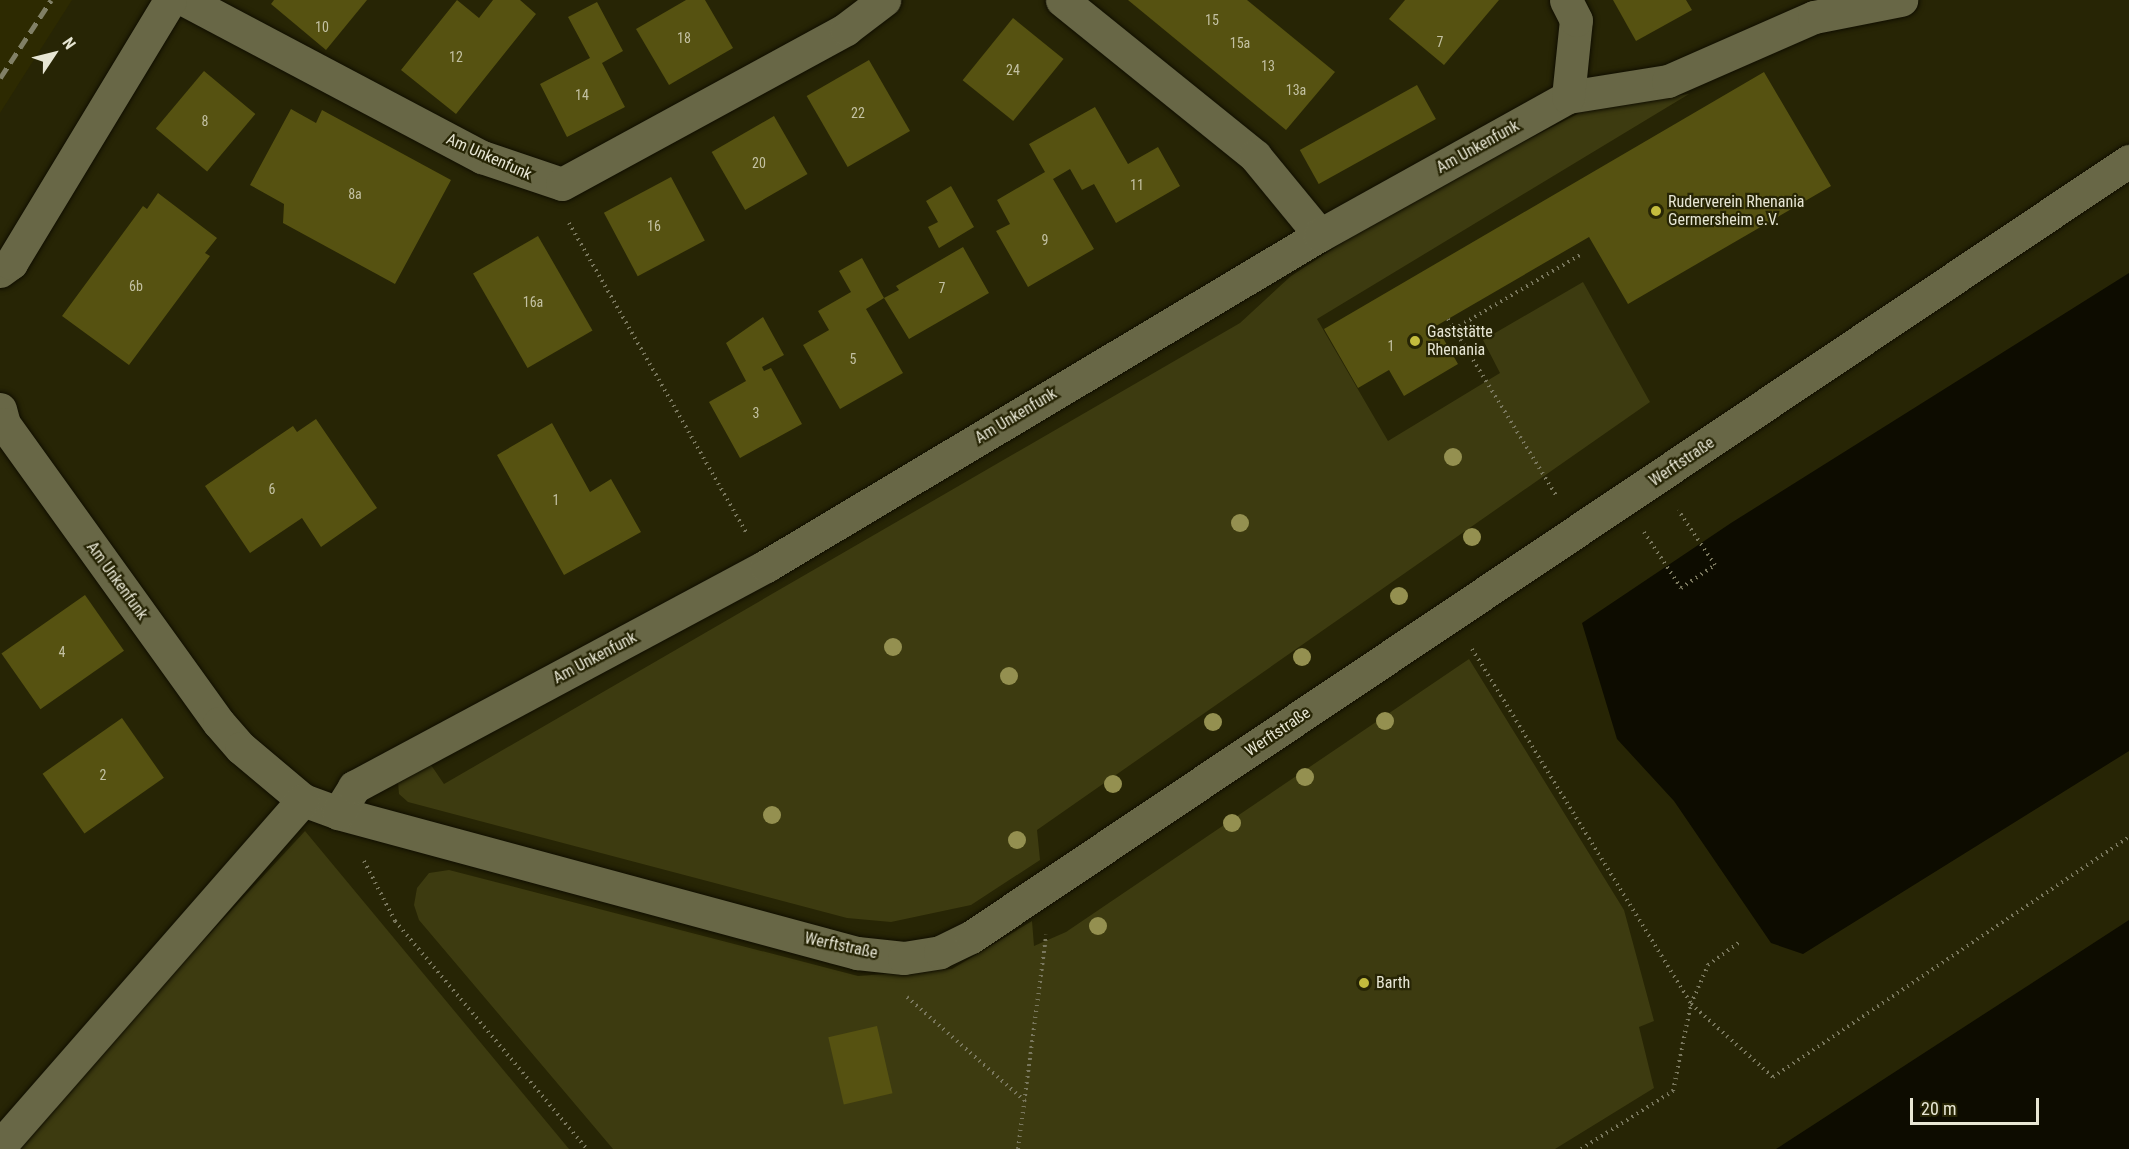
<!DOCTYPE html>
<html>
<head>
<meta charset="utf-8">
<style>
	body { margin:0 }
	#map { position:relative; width:2129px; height:1149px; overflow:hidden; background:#272505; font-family:"Roboto Condensed",sans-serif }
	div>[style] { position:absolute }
	.built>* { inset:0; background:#2d2a01 }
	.green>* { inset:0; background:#3d3b10 }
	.water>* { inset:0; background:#0d0c00 }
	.building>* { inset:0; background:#565211; transform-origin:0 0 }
	.path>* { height:4px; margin-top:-2px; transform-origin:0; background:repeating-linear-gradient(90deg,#7a785e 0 1.5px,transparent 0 6px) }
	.roads { filter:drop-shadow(0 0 2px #100e00) drop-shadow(0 0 2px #100e00) }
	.minor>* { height:33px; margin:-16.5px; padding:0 16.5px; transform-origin:16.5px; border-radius:16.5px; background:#686746 }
	.rail>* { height:4.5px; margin-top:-2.25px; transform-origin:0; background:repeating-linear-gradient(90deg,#818066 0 12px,transparent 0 18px) }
	.trees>* { width:18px; height:18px; margin:-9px; border-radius:50%; background:#949050 }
	.dots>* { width:16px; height:16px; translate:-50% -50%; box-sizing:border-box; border:3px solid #272505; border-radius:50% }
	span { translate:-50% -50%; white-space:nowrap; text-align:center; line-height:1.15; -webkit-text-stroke:4.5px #272505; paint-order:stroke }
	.number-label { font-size:14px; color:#c3c1a3 }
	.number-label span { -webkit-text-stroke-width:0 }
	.street-label { font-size:16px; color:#e7e6d4 }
	.poi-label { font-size:16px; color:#e7e6d4 }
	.left { translate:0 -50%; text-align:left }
	.north { position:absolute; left:24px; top:24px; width:60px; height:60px; -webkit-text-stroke:4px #272505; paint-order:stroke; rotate:55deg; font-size:16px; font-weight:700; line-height:24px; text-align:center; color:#e7e6d4 }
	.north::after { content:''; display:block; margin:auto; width:21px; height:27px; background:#e7e6d4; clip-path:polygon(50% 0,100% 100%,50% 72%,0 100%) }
	.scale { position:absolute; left:1910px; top:1098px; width:129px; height:27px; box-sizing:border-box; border:3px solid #e7e6d4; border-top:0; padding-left:8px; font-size:18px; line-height:21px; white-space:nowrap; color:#e7e6d4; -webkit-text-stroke:4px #272505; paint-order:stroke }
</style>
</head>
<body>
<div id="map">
	<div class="built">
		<div style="clip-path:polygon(0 0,72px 0,0 113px)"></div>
	</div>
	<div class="green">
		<div style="clip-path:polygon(1689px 94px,1317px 319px,1388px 441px,1500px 373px,1483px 340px,1583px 282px,1650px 402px,1037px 830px,1040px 860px,971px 905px,891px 922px,847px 918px,408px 802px,399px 794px,398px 782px,431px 765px,444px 784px,1240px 323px,1291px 276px,1371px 224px,1478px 165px,1593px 106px)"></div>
		<div style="clip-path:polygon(1469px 659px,1624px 910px,1654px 1021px,1639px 1027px,1654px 1088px,1555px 1149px,613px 1149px,419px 920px,414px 905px,417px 888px,429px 873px,449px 870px,858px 976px,952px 969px,1032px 921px,1034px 946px,1066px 932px)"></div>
		<div style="clip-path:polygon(305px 831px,569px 1149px,10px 1149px)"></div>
	</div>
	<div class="water">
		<div style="clip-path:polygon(2129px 273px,2129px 751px,1803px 954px,1771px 943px,1674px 801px,1617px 739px,1582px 623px,1731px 523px)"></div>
		<div style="clip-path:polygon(2129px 920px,2129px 1149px,1776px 1149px)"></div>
	</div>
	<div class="building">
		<div style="clip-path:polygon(274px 0,367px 0,326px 50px,271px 4px)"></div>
		<div style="clip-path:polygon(457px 0,479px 18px,493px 0,520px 0,536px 14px,456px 114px,401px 70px)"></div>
		<div style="clip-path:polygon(686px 0,705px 0,733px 48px,669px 85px,636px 29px)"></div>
		<div style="clip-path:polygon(1128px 0,1247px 0,1335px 72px,1286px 130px)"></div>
		<div style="clip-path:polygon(1405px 0,1499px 0,1444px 65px,1389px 19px)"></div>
		<div style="clip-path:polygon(1613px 0,1686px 0,1692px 10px,1636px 41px)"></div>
		<div style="clip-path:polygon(597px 2px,623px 51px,602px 63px,625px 107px,567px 137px,540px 84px,590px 58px,568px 17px)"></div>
		<div style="left:1013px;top:18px;width:65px;height:80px;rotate:39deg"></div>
		<div style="left:869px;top:60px;width:82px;height:72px;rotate:60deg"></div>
		<div style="left:204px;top:71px;width:67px;height:75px;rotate:40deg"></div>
		<div style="clip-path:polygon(1764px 72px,1831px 186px,1628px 304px,1589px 237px,1436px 326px,1458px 364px,1404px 396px,1389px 370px,1358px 388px,1324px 329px)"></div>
		<div style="left:1417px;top:85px;width:39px;height:134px;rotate:61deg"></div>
		<div style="clip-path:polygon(1095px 107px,1128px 164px,1158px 147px,1180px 186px,1116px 223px,1094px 184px,1082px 190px,1070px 169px,1053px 179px,1094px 249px,1028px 287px,996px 231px,1010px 224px,997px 200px,1045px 172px,1029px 144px)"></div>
		<div style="clip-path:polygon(291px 109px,316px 123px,322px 110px,451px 180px,395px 284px,283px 223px,284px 204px,250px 185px)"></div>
		<div style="left:774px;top:116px;width:67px;height:72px;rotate:60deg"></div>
		<div style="left:671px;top:177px;width:72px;height:76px;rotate:62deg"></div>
		<div style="clip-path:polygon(951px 186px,974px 227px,939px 248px,928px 227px,938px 222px,926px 201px)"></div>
		<div style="clip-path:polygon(158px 193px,217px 238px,205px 253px,210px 256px,129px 365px,62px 316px,143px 206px,147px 209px)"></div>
		<div style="left:538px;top:236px;width:109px;height:75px;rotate:60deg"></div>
		<div style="clip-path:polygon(963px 247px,989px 293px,909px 339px,884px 298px,899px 290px,896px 286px)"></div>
		<div style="clip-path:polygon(862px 258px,884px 298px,866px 309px,903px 373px,840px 409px,803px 345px,829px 330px,818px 311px,851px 292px,839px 271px)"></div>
		<div style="clip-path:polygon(763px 317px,784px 355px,762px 367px,764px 371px,771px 368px,802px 424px,740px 458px,709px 402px,746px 381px,726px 343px)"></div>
		<div style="clip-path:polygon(316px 419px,377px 508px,321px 547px,302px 518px,250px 553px,205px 486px,293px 426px,297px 432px)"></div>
		<div style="clip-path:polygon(552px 423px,590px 492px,611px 479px,641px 532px,564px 575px,497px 455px)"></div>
		<div style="left:85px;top:595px;width:68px;height:102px;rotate:55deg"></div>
		<div style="left:122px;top:718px;width:73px;height:97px;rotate:55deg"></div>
		<div style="left:877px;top:1026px;width:69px;height:50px;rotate:77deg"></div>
	</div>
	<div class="path">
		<div style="left:569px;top:223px;width:358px;rotate:60.2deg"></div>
		<div style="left:1448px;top:319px;width:209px;rotate:58.5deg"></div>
		<div style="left:1454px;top:329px;width:148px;rotate:-30.4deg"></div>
		<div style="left:1644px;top:532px;width:67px;rotate:56.5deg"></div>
		<div style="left:1681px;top:588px;width:41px;rotate:-34.1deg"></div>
		<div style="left:1715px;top:565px;width:66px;rotate:-123.9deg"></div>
		<div style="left:1472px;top:649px;width:417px;rotate:58.3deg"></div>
		<div style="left:1691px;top:1004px;width:110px;rotate:41.7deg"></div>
		<div style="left:1773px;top:1077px;width:429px;rotate:-34deg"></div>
		<div style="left:364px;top:861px;width:68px;rotate:62.7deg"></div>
		<div style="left:395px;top:921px;width:298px;rotate:49.9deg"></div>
		<div style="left:907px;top:997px;width:157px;rotate:41.4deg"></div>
		<div style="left:1018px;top:1149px;width:216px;rotate:-82.5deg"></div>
		<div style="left:1581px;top:1149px;width:109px;rotate:-32.2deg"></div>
		<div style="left:1673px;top:1091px;width:89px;rotate:-78.3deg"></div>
		<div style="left:1691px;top:1004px;width:43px;rotate:-66.4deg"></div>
		<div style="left:1708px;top:965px;width:41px;rotate:-36deg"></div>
	</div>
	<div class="roads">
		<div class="minor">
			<div style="left:185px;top:0;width:336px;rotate:27.9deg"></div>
			<div style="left:482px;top:157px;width:84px;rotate:18.6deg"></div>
			<div style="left:562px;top:184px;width:324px;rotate:-28.6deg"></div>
			<div style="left:846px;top:29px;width:48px;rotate:-37.3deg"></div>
			<div style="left:1062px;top:0;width:248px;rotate:38.9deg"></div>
			<div style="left:1255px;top:156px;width:102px;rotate:50.6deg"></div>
			<div style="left:1568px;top:97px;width:101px;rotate:-9.1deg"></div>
			<div style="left:1668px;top:81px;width:159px;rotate:-23.7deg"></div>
			<div style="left:1814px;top:17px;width:89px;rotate:-11.1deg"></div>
			<div style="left:0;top:271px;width:14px;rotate:-36deg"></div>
			<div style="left:11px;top:263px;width:307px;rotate:-58.8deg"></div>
			<div style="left:0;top:409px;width:16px;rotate:75deg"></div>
			<div style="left:4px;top:424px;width:368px;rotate:54.3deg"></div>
			<div style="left:219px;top:723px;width:33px;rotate:49deg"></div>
			<div style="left:241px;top:748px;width:81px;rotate:40deg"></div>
			<div style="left:303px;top:800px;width:37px;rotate:20deg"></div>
			<div style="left:338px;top:813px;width:538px;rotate:15.1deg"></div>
			<div style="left:857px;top:953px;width:47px;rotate:6.1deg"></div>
			<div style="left:904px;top:958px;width:36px;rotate:-9deg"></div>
			<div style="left:940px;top:952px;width:34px;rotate:-26deg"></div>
			<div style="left:971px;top:937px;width:1394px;rotate:-33.83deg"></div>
			<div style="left:338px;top:813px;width:31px;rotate:-58deg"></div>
			<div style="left:354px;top:787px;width:468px;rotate:-28.2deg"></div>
			<div style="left:766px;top:566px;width:645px;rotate:-30.86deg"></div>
			<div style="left:1320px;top:235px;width:284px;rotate:-29.1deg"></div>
			<div style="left:1568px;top:97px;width:77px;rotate:-84.1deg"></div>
			<div style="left:1576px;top:20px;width:22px;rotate:-117deg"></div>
			<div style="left:0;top:1146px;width:460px;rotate:-48.8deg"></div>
		</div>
	</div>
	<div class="rail">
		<div style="left:0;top:78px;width:93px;rotate:-56.8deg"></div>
	</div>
	<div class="trees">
		<div style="left:1453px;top:457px"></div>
		<div style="left:1240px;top:523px"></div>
		<div style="left:1472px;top:537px"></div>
		<div style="left:1399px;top:596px"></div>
		<div style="left:893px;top:647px"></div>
		<div style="left:1302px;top:657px"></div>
		<div style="left:1009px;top:676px"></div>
		<div style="left:1385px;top:721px"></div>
		<div style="left:1213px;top:722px"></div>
		<div style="left:1305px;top:777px"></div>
		<div style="left:1113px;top:784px"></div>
		<div style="left:772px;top:815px"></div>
		<div style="left:1232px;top:823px"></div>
		<div style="left:1017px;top:840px"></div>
		<div style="left:1098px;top:926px"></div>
	</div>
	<div class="dots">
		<div style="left:1656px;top:211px;background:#c4bc3d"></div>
		<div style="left:1415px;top:341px;background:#c4bc3d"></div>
		<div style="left:1364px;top:983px;background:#c4bc3d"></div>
	</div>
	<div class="number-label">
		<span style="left:1212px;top:20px">15</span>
		<span style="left:322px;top:27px">10</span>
		<span style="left:684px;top:38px">18</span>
		<span style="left:1440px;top:42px">7</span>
		<span style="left:1240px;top:43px">15a</span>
		<span style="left:456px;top:57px">12</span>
		<span style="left:1268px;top:66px">13</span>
		<span style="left:1013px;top:70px">24</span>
		<span style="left:1296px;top:90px">13a</span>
		<span style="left:582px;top:95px">14</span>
		<span style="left:858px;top:113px">22</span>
		<span style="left:205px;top:121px">8</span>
		<span style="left:759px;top:163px">20</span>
		<span style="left:1137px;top:185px">11</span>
		<span style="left:355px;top:194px">8a</span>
		<span style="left:654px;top:226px">16</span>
		<span style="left:1045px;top:240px">9</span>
		<span style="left:136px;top:286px">6b</span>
		<span style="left:942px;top:288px">7</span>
		<span style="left:533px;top:302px">16a</span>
		<span style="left:1391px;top:346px">1</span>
		<span style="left:853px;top:359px">5</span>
		<span style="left:756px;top:413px">3</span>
		<span style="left:272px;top:489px">6</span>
		<span style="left:556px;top:500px">1</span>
		<span style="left:62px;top:652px">4</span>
		<span style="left:103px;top:775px">2</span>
	</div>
	<div class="street-label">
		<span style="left:1478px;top:147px;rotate:-29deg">Am Unkenfunk</span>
		<span style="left:489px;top:157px;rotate:24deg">Am Unkenfunk</span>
		<span style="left:1016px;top:416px;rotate:-31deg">Am Unkenfunk</span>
		<span style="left:1682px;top:462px;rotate:-34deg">Werftstraße</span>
		<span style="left:117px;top:581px;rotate:54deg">Am Unkenfunk</span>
		<span style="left:595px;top:658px;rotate:-28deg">Am Unkenfunk</span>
		<span style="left:1278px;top:732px;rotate:-34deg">Werftstraße</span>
		<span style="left:841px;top:946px;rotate:12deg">Werftstraße</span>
	</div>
	<div class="poi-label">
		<span class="left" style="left:1668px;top:211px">Ruderverein Rhenania<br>Germersheim e.V.</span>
		<span class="left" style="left:1427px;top:341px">Gaststätte<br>Rhenania</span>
		<span class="left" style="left:1376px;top:983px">Barth</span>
	</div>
	<div class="north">N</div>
	<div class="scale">20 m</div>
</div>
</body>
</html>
